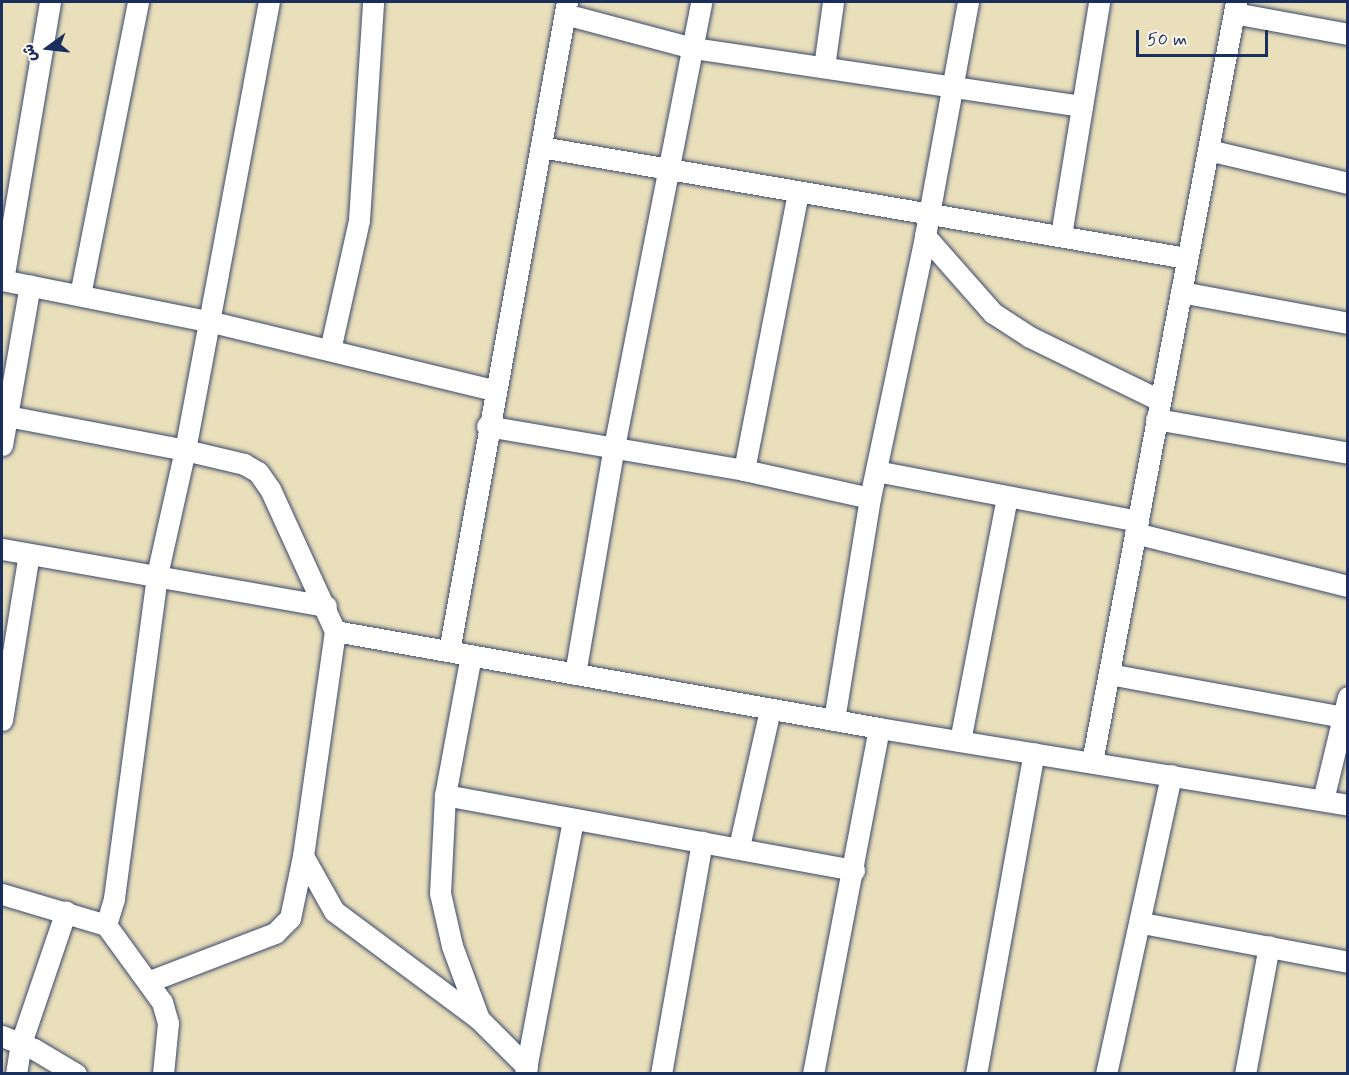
<!DOCTYPE html>
<html>
<head>
<meta charset="utf-8">
<style>
	body { margin:0 }
	#map { position:relative; width:1349px; height:1075px; overflow:hidden; background:#eadfbb; font-family:Mynerve,"Playpen Sans Arabic",sans-serif }
	div>[style] { position:absolute }
	.roads { filter:drop-shadow(0 0 2px #3a496c) drop-shadow(0 0 2px #3a496c) }
	.street>* { height:21px; margin:-10.5px; padding:0 10.5px; transform-origin:10.5px; border-radius:10.5px; background:#fff }
	span { translate:-50% -50%; white-space:nowrap; text-align:center; line-height:1.15; -webkit-text-stroke:6px #fbf7ec; paint-order:stroke }
	.frame { position:absolute; inset:0; border:3px solid #1b2f5e; pointer-events:none }
	.north { position:absolute; left:18px; top:18px; width:60px; height:60px; -webkit-text-stroke:4px #fbf7ec; paint-order:stroke; rotate:255deg; font-size:16px; font-weight:700; line-height:24px; text-align:center; color:#1b2f5e }
	.north::after { content:''; display:block; margin:auto; width:21px; height:27px; background:#1b2f5e; clip-path:polygon(50% 0,100% 100%,50% 72%,0 100%) }
	.scale { position:absolute; left:1136px; top:30px; width:132px; height:27px; box-sizing:border-box; border:3px solid #1b2f5e; border-top:0; padding-left:8px; font-size:18px; line-height:21px; white-space:nowrap; color:#1b2f5e; -webkit-text-stroke:4px #fbf7ec; paint-order:stroke }
</style>
</head>
<body>
<div id="map">
	<div class="roads">
		<div class="street">
			<div style="left:1234px;top:13px;width:116px;rotate:10.4deg"></div>
			<div style="left:565px;top:14px;width:132px;rotate:14.9deg"></div>
			<div style="left:693px;top:48px;width:393px;rotate:8.5deg"></div>
			<div style="left:824px;top:67px;width:66px;rotate:-82.1deg"></div>
			<div style="left:541px;top:147px;width:654px;rotate:9.76deg"></div>
			<div style="left:1208px;top:150px;width:144px;rotate:13.3deg"></div>
			<div style="left:1061px;top:235px;width:236px;rotate:-80.7deg"></div>
			<div style="left:925px;top:236px;width:103px;rotate:48.6deg"></div>
			<div style="left:993px;top:313px;width:44px;rotate:33deg"></div>
			<div style="left:1030px;top:337px;width:144px;rotate:26deg"></div>
			<div style="left:2px;top:280px;width:210px;rotate:11.3deg"></div>
			<div style="left:208px;top:321px;width:294px;rotate:13.6deg"></div>
			<div style="left:3px;top:280px;width:282px;rotate:-80.4deg"></div>
			<div style="left:1181px;top:292px;width:170px;rotate:10.5deg"></div>
			<div style="left:80px;top:295px;width:299px;rotate:-78.8deg"></div>
			<div style="left:330px;top:350px;width:133px;rotate:-77.4deg"></div>
			<div style="left:359px;top:220px;width:218px;rotate:-86.3deg"></div>
			<div style="left:2px;top:415px;width:186px;rotate:10.8deg"></div>
			<div style="left:185px;top:450px;width:61px;rotate:13.3deg"></div>
			<div style="left:244px;top:464px;width:16px;rotate:30deg"></div>
			<div style="left:258px;top:472px;width:21px;rotate:55deg"></div>
			<div style="left:270px;top:489px;width:156px;rotate:65.4deg"></div>
			<div style="left:335px;top:631px;width:227px;rotate:98.1deg"></div>
			<div style="left:303px;top:856px;width:63px;rotate:101.8deg"></div>
			<div style="left:290px;top:918px;width:21px;rotate:135deg"></div>
			<div style="left:275px;top:933px;width:134px;rotate:159deg"></div>
			<div style="left:1156px;top:419px;width:195px;rotate:10deg"></div>
			<div style="left:487px;top:426px;width:261px;rotate:9.7deg"></div>
			<div style="left:744px;top:470px;width:129px;rotate:12.5deg"></div>
			<div style="left:2px;top:445px;width:162px;rotate:-80.1deg"></div>
			<div style="left:744px;top:470px;width:283px;rotate:-79deg"></div>
			<div style="left:876px;top:471px;width:267px;rotate:10.8deg"></div>
			<div style="left:1135px;top:533px;width:219px;rotate:14deg"></div>
			<div style="left:2px;top:549px;width:329px;rotate:10deg"></div>
			<div style="left:335px;top:631px;width:553px;rotate:10.11deg"></div>
			<div style="left:879px;top:728px;width:475px;rotate:9.3deg"></div>
			<div style="left:449px;top:651px;width:660px;rotate:-79.7deg"></div>
			<div style="left:471px;top:655px;width:142px;rotate:100.5deg"></div>
			<div style="left:445px;top:795px;width:98px;rotate:92.9deg"></div>
			<div style="left:440px;top:893px;width:54px;rotate:77.2deg"></div>
			<div style="left:452px;top:946px;width:78px;rotate:69.7deg"></div>
			<div style="left:575px;top:674px;width:230px;rotate:-80.3deg"></div>
			<div style="left:614px;top:447px;width:453px;rotate:-78.9deg"></div>
			<div style="left:1109px;top:674px;width:243px;rotate:10.4deg"></div>
			<div style="left:2px;top:720px;width:168px;rotate:-80.8deg"></div>
			<div style="left:834px;top:720px;width:225px;rotate:-80.8deg"></div>
			<div style="left:870px;top:498px;width:268px;rotate:-78.1deg"></div>
			<div style="left:925px;top:236px;width:238px;rotate:-79.6deg"></div>
			<div style="left:960px;top:741px;width:249px;rotate:-79.1deg"></div>
			<div style="left:1092px;top:762px;width:774px;rotate:-79.27deg"></div>
			<div style="left:445px;top:795px;width:416px;rotate:10.4deg"></div>
			<div style="left:1323px;top:800px;width:106px;rotate:-76.4deg"></div>
			<div style="left:739px;top:847px;width:141px;rotate:-77.3deg"></div>
			<div style="left:303px;top:856px;width:63px;rotate:60.6deg"></div>
			<div style="left:334px;top:911px;width:181px;rotate:36.7deg"></div>
			<div style="left:479px;top:1019px;width:68px;rotate:45deg"></div>
			<div style="left:2px;top:894px;width:109px;rotate:16.6deg"></div>
			<div style="left:106px;top:925px;width:95px;rotate:54deg"></div>
			<div style="left:162px;top:1002px;width:22px;rotate:74deg"></div>
			<div style="left:168px;top:1023px;width:51px;rotate:95.6deg"></div>
			<div style="left:1142px;top:923px;width:210px;rotate:10.7deg"></div>
			<div style="left:106px;top:925px;width:28px;rotate:-73deg"></div>
			<div style="left:114px;top:898px;width:326px;rotate:-82.4deg"></div>
			<div style="left:157px;top:575px;width:128px;rotate:-77.4deg"></div>
			<div style="left:185px;top:450px;width:456px;rotate:-79.4deg"></div>
			<div style="left:2px;top:1036px;width:35px;rotate:22deg"></div>
			<div style="left:34px;top:1049px;width:49px;rotate:30.8deg"></div>
			<div style="left:16px;top:1074px;width:31px;rotate:-81deg"></div>
			<div style="left:21px;top:1043px;width:139px;rotate:-71.2deg"></div>
			<div style="left:525px;top:1074px;width:258px;rotate:-79.3deg"></div>
			<div style="left:661px;top:1074px;width:236px;rotate:-80deg"></div>
			<div style="left:813px;top:1074px;width:352px;rotate:-79.2deg"></div>
			<div style="left:976px;top:1074px;width:326px;rotate:-79.8deg"></div>
			<div style="left:1106px;top:1074px;width:306px;rotate:-77.7deg"></div>
			<div style="left:1245px;top:1074px;width:130px;rotate:-79.4deg"></div>
		</div>
	</div>
	<div class="frame"></div>
	<div class="north">ش</div>
	<div class="scale">50 m</div>
</div>
</body>
</html>
